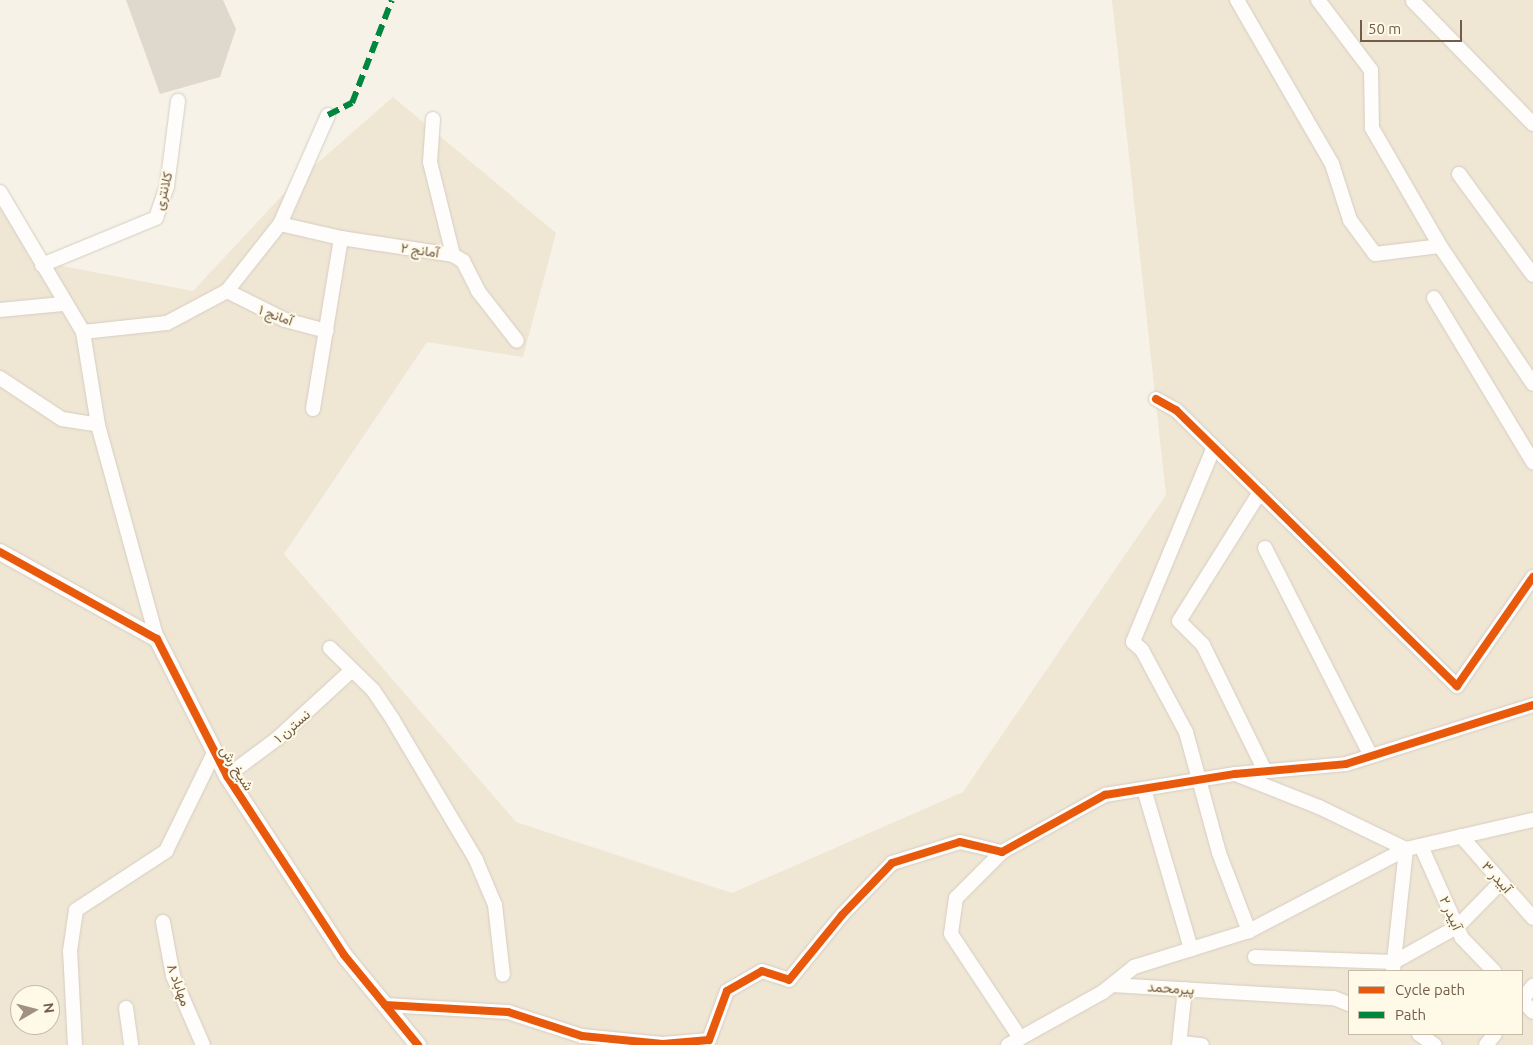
<!DOCTYPE html>
<html>
<head>
<meta charset="utf-8">
<style>
	body { margin:0 }
	#map { position:relative; width:1533px; height:1045px; overflow:hidden; background:#f6f2e7; font-family:Ubuntu,Vazirmatn,sans-serif }
	div>[style] { position:absolute }
	.residential>* { inset:0; background:#efe6d4 }
	.building>* { inset:0; background:#dfd8cc }
	.roads { filter:drop-shadow(0 0 1px #d4cdc2) drop-shadow(0 0 1px #d4cdc2) }
	.minor>* { height:14px; margin:-7px; padding:0 7px; transform-origin:7px; border-radius:7px; background:#fefdfb }
	.tertiary>* { height:16px; margin:-8px; padding:0 8px; transform-origin:8px; border-radius:8px; background:#fefdfb }
	.quiet>* { height:6px; margin-top:-3px; transform-origin:0; background:repeating-linear-gradient(90deg,#00873e 0 12px,transparent 0 18px) }
	.cycleway>* { height:8px; margin:-4px; padding:0 4px; transform-origin:4px; border-radius:4px; background:#e8590c }
	span { translate:-50% -50%; white-space:nowrap; text-align:center; line-height:1.15; -webkit-text-stroke:4px #fff9e7; paint-order:stroke }
	.street-label { font-size:14px; color:#725d48 }
	.legend { position:absolute; left:1348px; top:970px; width:175px; height:65px; box-sizing:border-box; background:#fff9e7; border:1px solid #c7bba7; margin:0; padding:6px 9px; list-style:none; font-size:15px; color:#725d48 }
	.legend li { display:flex; align-items:center; gap:10px; height:25px }
	.legend b { width:25px; border:1px solid #c7bba7 }
	.north { position:absolute; left:10px; top:985px; width:50px; height:50px; box-sizing:border-box; background:#fff9e7; border:1px solid #c7bba7; border-radius:50%; rotate:82deg; font-size:14px; font-weight:700; line-height:20px; text-align:center; color:#725d48 }
	.north::after { content:''; display:block; margin:auto; width:18px; height:22px; background:#a09180; clip-path:polygon(50% 0,100% 100%,50% 72%,0 100%) }
	.scale { position:absolute; left:1360px; top:20px; width:102px; height:22px; box-sizing:border-box; border:2px solid #725d48; border-top:0; padding-left:6px; font-size:15px; line-height:18px; white-space:nowrap; color:#725d48; -webkit-text-stroke:4px #fff9e7; paint-order:stroke }
</style>
</head>
<body>
<div id="map">
	<div class="residential">
		<div style="clip-path:polygon(evenodd,1112px 0,1533px 0,1533px 1045px,0 1045px,0 207px,41px 262px,193px 291px,290px 187px,393px 97px,556px 233px,523px 357px,427px 342px,284px 554px,516px 822px,732px 893px,963px 792px,1166px 495px,1112px 0,1349px 971px,1522px 971px,1522px 1034px,1349px 1034px,1349px 971px,1112px 0,20px 995px,50px 995px,50px 1025px,20px 1025px,20px 995px)"></div>
	</div>
	<div class="building">
		<div style="clip-path:polygon(126px 0,223px 0,236px 29px,220px 77px,160px 94px)"></div>
	</div>
	<div class="roads">
		<div class="minor">
			<div style="left:1237px;top:0;width:190px;rotate:59.9deg"></div>
			<div style="left:1332px;top:164px;width:59px;rotate:72.2deg"></div>
			<div style="left:1350px;top:220px;width:42px;rotate:53.7deg"></div>
			<div style="left:1375px;top:254px;width:65px;rotate:-7deg"></div>
			<div style="left:1440px;top:246px;width:166px;rotate:56deg"></div>
			<div style="left:1318px;top:0;width:88px;rotate:52.9deg"></div>
			<div style="left:1371px;top:70px;width:58px;rotate:89deg"></div>
			<div style="left:1372px;top:128px;width:136px;rotate:60deg"></div>
			<div style="left:1413px;top:1px;width:172px;rotate:45.7deg"></div>
			<div style="left:433px;top:119px;width:43px;rotate:94deg"></div>
			<div style="left:430px;top:162px;width:96px;rotate:76.1deg"></div>
			<div style="left:1459px;top:174px;width:125px;rotate:53.8deg"></div>
			<div style="left:0;top:192px;width:163px;rotate:59.3deg"></div>
			<div style="left:83px;top:332px;width:94px;rotate:80.8deg"></div>
			<div style="left:280px;top:224px;width:63px;rotate:12.9deg"></div>
			<div style="left:341px;top:238px;width:113px;rotate:8.6deg"></div>
			<div style="left:453px;top:255px;width:12px;rotate:31deg"></div>
			<div style="left:463px;top:261px;width:34px;rotate:63deg"></div>
			<div style="left:478px;top:291px;width:63px;rotate:52deg"></div>
			<div style="left:42px;top:265px;width:123px;rotate:-22.4deg"></div>
			<div style="left:156px;top:218px;width:34px;rotate:-71deg"></div>
			<div style="left:167px;top:186px;width:86px;rotate:-82.6deg"></div>
			<div style="left:227px;top:291px;width:65px;rotate:26.6deg"></div>
			<div style="left:285px;top:320px;width:43px;rotate:14.7deg"></div>
			<div style="left:1434px;top:298px;width:192px;rotate:58.9deg"></div>
			<div style="left:0;top:310px;width:63px;rotate:-5.4deg"></div>
			<div style="left:83px;top:332px;width:84px;rotate:-6.1deg"></div>
			<div style="left:167px;top:323px;width:68px;rotate:-28.1deg"></div>
			<div style="left:227px;top:291px;width:85px;rotate:-51.7deg"></div>
			<div style="left:280px;top:224px;width:119px;rotate:-66.2deg"></div>
			<div style="left:0;top:378px;width:74px;rotate:33.5deg"></div>
			<div style="left:62px;top:419px;width:36px;rotate:9deg"></div>
			<div style="left:98px;top:425px;width:222px;rotate:74.6deg"></div>
			<div style="left:1156px;top:399px;width:23px;rotate:29deg"></div>
			<div style="left:1176px;top:410px;width:394px;rotate:44.5deg"></div>
			<div style="left:1457px;top:686px;width:133px;rotate:-55.1deg"></div>
			<div style="left:313px;top:409px;width:173px;rotate:-80.7deg"></div>
			<div style="left:1214px;top:447px;width:211px;rotate:112.6deg"></div>
			<div style="left:1133px;top:642px;width:12px;rotate:42deg"></div>
			<div style="left:1142px;top:650px;width:93px;rotate:61.8deg"></div>
			<div style="left:1186px;top:732px;width:125px;rotate:74.7deg"></div>
			<div style="left:1219px;top:853px;width:84px;rotate:69deg"></div>
			<div style="left:1260px;top:492px;width:152px;rotate:122.1deg"></div>
			<div style="left:1179px;top:621px;width:34px;rotate:45deg"></div>
			<div style="left:1203px;top:645px;width:140px;rotate:63.8deg"></div>
			<div style="left:1265px;top:548px;width:233px;rotate:63deg"></div>
			<div style="left:330px;top:648px;width:60px;rotate:44.3deg"></div>
			<div style="left:373px;top:690px;width:36px;rotate:56deg"></div>
			<div style="left:393px;top:720px;width:163px;rotate:59.3deg"></div>
			<div style="left:476px;top:860px;width:49px;rotate:67.1deg"></div>
			<div style="left:495px;top:905px;width:70px;rotate:83.5deg"></div>
			<div style="left:1238px;top:775px;width:87px;rotate:21.6deg"></div>
			<div style="left:1319px;top:807px;width:97px;rotate:25.8deg"></div>
			<div style="left:1406px;top:849px;width:123px;rotate:96.1deg"></div>
			<div style="left:227px;top:776px;width:64px;rotate:-36.7deg"></div>
			<div style="left:278px;top:738px;width:100px;rotate:-42.6deg"></div>
			<div style="left:1144px;top:789px;width:167px;rotate:73.6deg"></div>
			<div style="left:1461px;top:836px;width:109px;rotate:48.7deg"></div>
			<div style="left:1421px;top:846px;width:101px;rotate:66deg"></div>
			<div style="left:1462px;top:938px;width:46px;rotate:45.9deg"></div>
			<div style="left:1002px;top:852px;width:65px;rotate:135deg"></div>
			<div style="left:956px;top:898px;width:36px;rotate:98deg"></div>
			<div style="left:951px;top:934px;width:125px;rotate:56.4deg"></div>
			<div style="left:163px;top:922px;width:55px;rotate:79.5deg"></div>
			<div style="left:173px;top:976px;width:75px;rotate:66.5deg"></div>
			<div style="left:1255px;top:957px;width:139px;rotate:2.1deg"></div>
			<div style="left:1394px;top:962px;width:72px;rotate:-29.1deg"></div>
			<div style="left:1457px;top:927px;width:63px;rotate:-45.6deg"></div>
			<div style="left:1112px;top:985px;width:222px;rotate:3.4deg"></div>
			<div style="left:1334px;top:998px;width:16px;rotate:22deg"></div>
			<div style="left:1522px;top:1000px;width:18px;rotate:-52deg"></div>
			<div style="left:1522px;top:1000px;width:16px;rotate:47deg"></div>
			<div style="left:385px;top:1005px;width:123px;rotate:3.3deg"></div>
			<div style="left:508px;top:1012px;width:78px;rotate:18deg"></div>
			<div style="left:582px;top:1036px;width:81px;rotate:5.6deg"></div>
			<div style="left:663px;top:1044px;width:46px;rotate:-5deg"></div>
			<div style="left:709px;top:1040px;width:52px;rotate:-69.8deg"></div>
			<div style="left:727px;top:991px;width:40px;rotate:-29.7deg"></div>
			<div style="left:762px;top:971px;width:28px;rotate:18deg"></div>
			<div style="left:789px;top:980px;width:84px;rotate:-50.8deg"></div>
			<div style="left:842px;top:915px;width:72px;rotate:-46.1deg"></div>
			<div style="left:892px;top:863px;width:71px;rotate:-17.2deg"></div>
			<div style="left:960px;top:842px;width:43px;rotate:13.4deg"></div>
			<div style="left:1002px;top:852px;width:118px;rotate:-29deg"></div>
			<div style="left:1105px;top:795px;width:132px;rotate:-9.2deg"></div>
			<div style="left:1235px;top:774px;width:111px;rotate:-5.1deg"></div>
			<div style="left:1346px;top:764px;width:196px;rotate:-17.5deg"></div>
			<div style="left:126px;top:1008px;width:37px;rotate:82deg"></div>
			<div style="left:1419px;top:1034px;width:19px;rotate:35deg"></div>
			<div style="left:1182px;top:1043px;width:20px;rotate:6deg"></div>
			<div style="left:75px;top:1045px;width:94px;rotate:-93deg"></div>
			<div style="left:70px;top:951px;width:41px;rotate:-81.7deg"></div>
			<div style="left:76px;top:910px;width:108px;rotate:-33.2deg"></div>
			<div style="left:166px;top:851px;width:107px;rotate:-63.9deg"></div>
			<div style="left:1008px;top:1045px;width:109px;rotate:-29.2deg"></div>
			<div style="left:1103px;top:992px;width:40px;rotate:-39deg"></div>
			<div style="left:1134px;top:967px;width:121px;rotate:-17.4deg"></div>
			<div style="left:1249px;top:931px;width:177px;rotate:-27.6deg"></div>
			<div style="left:1406px;top:849px;width:130px;rotate:-12.9deg"></div>
			<div style="left:1179px;top:1045px;width:56px;rotate:-83.9deg"></div>
			<div style="left:1486px;top:1045px;width:14px;rotate:-51deg"></div>
		</div>
		<div class="tertiary">
			<div style="left:0;top:552px;width:179px;rotate:29deg"></div>
			<div style="left:157px;top:639px;width:154px;rotate:62.9deg"></div>
			<div style="left:227px;top:776px;width:214px;rotate:56.8deg"></div>
			<div style="left:344px;top:955px;width:117px;rotate:50.6deg"></div>
		</div>
	</div>
	<div class="quiet">
		<div style="left:328px;top:115px;width:27px;rotate:-27deg"></div>
		<div style="left:352px;top:103px;width:110px;rotate:-68.8deg"></div>
	</div>
	<div class="cycleway">
		<div style="left:1156px;top:399px;width:23px;rotate:29deg"></div>
		<div style="left:1176px;top:410px;width:394px;rotate:44.5deg"></div>
		<div style="left:1457px;top:686px;width:133px;rotate:-55.1deg"></div>
		<div style="left:0;top:552px;width:179px;rotate:29deg"></div>
		<div style="left:157px;top:639px;width:154px;rotate:62.9deg"></div>
		<div style="left:227px;top:776px;width:214px;rotate:56.8deg"></div>
		<div style="left:344px;top:955px;width:117px;rotate:50.6deg"></div>
		<div style="left:385px;top:1005px;width:123px;rotate:3.3deg"></div>
		<div style="left:508px;top:1012px;width:78px;rotate:18deg"></div>
		<div style="left:582px;top:1036px;width:81px;rotate:5.6deg"></div>
		<div style="left:663px;top:1044px;width:46px;rotate:-5deg"></div>
		<div style="left:709px;top:1040px;width:52px;rotate:-69.8deg"></div>
		<div style="left:727px;top:991px;width:40px;rotate:-29.7deg"></div>
		<div style="left:762px;top:971px;width:28px;rotate:18deg"></div>
		<div style="left:789px;top:980px;width:84px;rotate:-50.8deg"></div>
		<div style="left:842px;top:915px;width:72px;rotate:-46.1deg"></div>
		<div style="left:892px;top:863px;width:71px;rotate:-17.2deg"></div>
		<div style="left:960px;top:842px;width:43px;rotate:13.4deg"></div>
		<div style="left:1002px;top:852px;width:118px;rotate:-29deg"></div>
		<div style="left:1105px;top:795px;width:132px;rotate:-9.2deg"></div>
		<div style="left:1235px;top:774px;width:111px;rotate:-5.1deg"></div>
		<div style="left:1346px;top:764px;width:196px;rotate:-17.5deg"></div>
	</div>
	<div class="street-label">
		<span style="left:163px;top:191px;rotate:-76deg">کلانتری</span>
		<span style="left:420px;top:250px;rotate:8deg">آمانج ۲</span>
		<span style="left:276px;top:315px;rotate:20deg">آمانج ۱</span>
		<span style="left:292px;top:726px;rotate:-41deg">نسترن ۱</span>
		<span style="left:237px;top:768px;rotate:58deg">شیخ رش</span>
		<span style="left:1497px;top:877px;rotate:48deg">آبیدر ۳</span>
		<span style="left:1451px;top:913px;rotate:66deg">آبیدر ۲</span>
		<span style="left:179px;top:985px;rotate:70deg">مهاباد ۸</span>
		<span style="left:1171px;top:988px;rotate:4deg">پیرمحمد</span>
	</div>
	<ul class="legend">
	<li><b style="height:6px;background:#e8590c"></b>Cycle path</li>
	<li><b style="height:6px;background:#00873e"></b>Path</li>
	</ul>
	<div class="north">N</div>
	<div class="scale">50 m</div>
</div>
</body>
</html>
